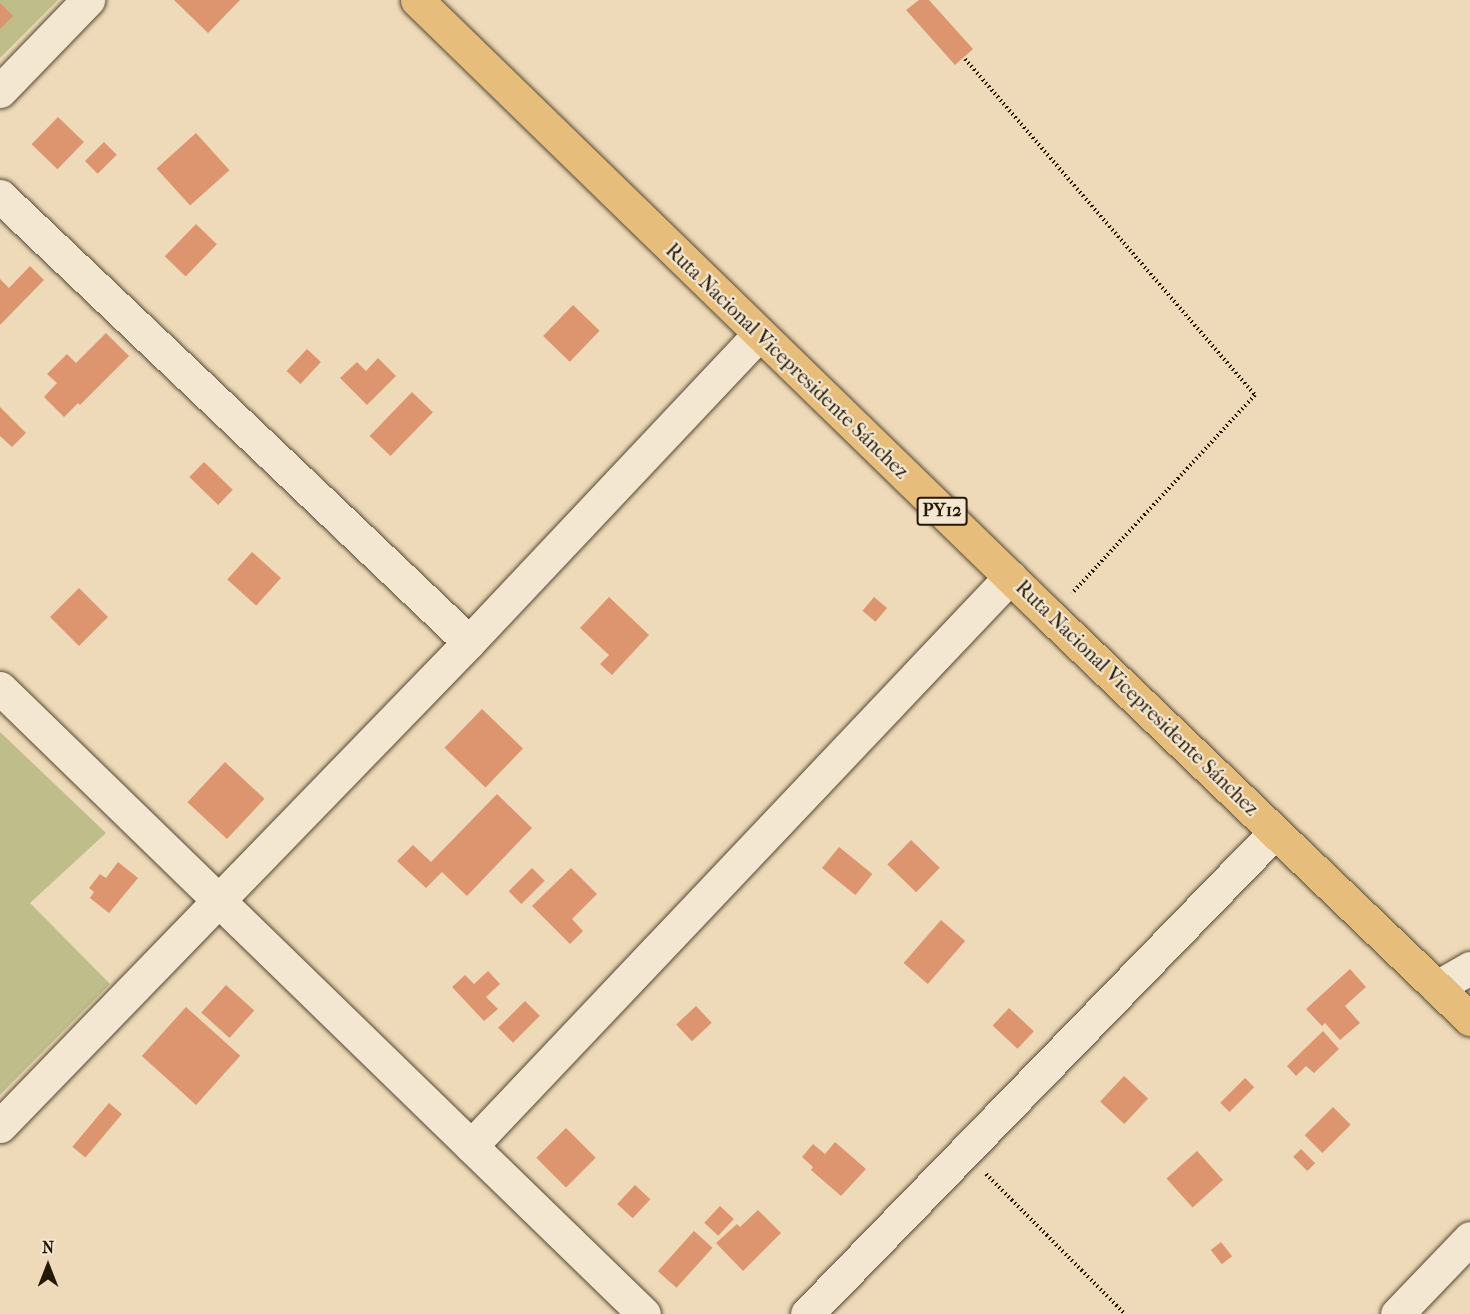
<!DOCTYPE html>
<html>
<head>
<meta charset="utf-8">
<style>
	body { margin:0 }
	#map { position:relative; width:1470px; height:1314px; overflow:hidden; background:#eedab8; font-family:"IM FELL French Canon",serif }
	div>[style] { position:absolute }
	.green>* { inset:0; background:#bfbd8a }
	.building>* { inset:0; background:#dc956f; transform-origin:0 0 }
	.path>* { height:4px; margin-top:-2px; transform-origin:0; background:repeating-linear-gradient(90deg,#241808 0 1.5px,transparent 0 4.5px) }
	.roads { filter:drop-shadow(0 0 2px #564834) drop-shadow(0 0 2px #564834) }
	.minor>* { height:33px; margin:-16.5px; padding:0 16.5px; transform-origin:16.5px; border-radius:16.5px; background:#f4e7d1 }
	.highway>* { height:33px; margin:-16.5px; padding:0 16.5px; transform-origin:16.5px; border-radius:16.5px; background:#e7bd7c }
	span { translate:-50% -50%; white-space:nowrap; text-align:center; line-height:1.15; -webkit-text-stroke:4.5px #f4e7d1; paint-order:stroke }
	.shield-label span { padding:2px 4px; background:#f4e7d1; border:2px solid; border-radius:4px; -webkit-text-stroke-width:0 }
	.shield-label { font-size:18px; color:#241808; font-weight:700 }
	.street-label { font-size:20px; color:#241808 }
	.north { position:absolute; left:18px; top:1236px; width:60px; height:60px; -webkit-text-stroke:4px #f4e7d1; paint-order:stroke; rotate:0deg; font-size:16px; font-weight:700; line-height:24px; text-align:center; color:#241808 }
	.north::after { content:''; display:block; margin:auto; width:21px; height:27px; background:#241808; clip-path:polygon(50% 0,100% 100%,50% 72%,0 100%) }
</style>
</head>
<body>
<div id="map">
	<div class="green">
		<div style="clip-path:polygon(0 0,58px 0,0 58px)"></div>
		<div style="clip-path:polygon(0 732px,106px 833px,30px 903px,110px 984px,0 1095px)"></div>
	</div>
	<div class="building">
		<div style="clip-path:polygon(174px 0,240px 0,208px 33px)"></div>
		<div style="clip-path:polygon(919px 0,929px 0,973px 49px,955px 65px,906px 10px)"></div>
		<div style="clip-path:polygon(0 3px,13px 16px,0 29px)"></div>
		<div style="left:58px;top:117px;width:36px;height:38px;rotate:44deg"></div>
		<div style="left:196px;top:133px;width:50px;height:53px;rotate:48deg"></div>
		<div style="left:104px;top:142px;width:18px;height:27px;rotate:45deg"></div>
		<div style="left:196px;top:224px;width:29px;height:45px;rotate:44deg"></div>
		<div style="clip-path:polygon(30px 266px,44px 280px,0 325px,0 279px,9px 288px)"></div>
		<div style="left:573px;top:305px;width:37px;height:43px;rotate:44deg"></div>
		<div style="clip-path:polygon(106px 333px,129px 356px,80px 405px,78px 403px,64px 417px,44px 397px,57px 383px,47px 374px,67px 354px,76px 363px)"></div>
		<div style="left:307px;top:349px;width:19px;height:30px;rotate:43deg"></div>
		<div style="clip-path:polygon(378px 358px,396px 376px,367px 405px,340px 378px,357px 362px,366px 371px)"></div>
		<div style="left:412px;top:392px;width:29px;height:61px;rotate:44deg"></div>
		<div style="clip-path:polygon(0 407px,26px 433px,12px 447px,0 436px)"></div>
		<div style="left:204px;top:462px;width:40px;height:21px;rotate:44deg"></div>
		<div style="left:252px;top:552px;width:39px;height:37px;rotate:42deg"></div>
		<div style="left:79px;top:588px;width:41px;height:41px;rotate:45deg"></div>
		<div style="clip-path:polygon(609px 597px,649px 635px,612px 675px,600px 664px,609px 655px,580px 628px)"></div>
		<div style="left:874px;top:597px;width:17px;height:18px;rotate:40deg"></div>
		<div style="left:482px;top:709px;width:57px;height:54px;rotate:44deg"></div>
		<div style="left:225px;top:762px;width:54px;height:55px;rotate:43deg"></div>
		<div style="clip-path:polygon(497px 794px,532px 828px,467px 896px,442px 872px,426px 888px,397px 861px,413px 845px,431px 862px)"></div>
		<div style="left:911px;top:840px;width:40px;height:34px;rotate:44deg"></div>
		<div style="left:839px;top:847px;width:43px;height:27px;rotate:39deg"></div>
		<div style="clip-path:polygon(118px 862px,138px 878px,109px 913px,90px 898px,94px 892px,89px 888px,100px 874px,106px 878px)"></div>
		<div style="left:532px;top:868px;width:18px;height:33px;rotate:45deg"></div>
		<div style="clip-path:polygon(571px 868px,597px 894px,572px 919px,583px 931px,570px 944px,532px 906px)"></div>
		<div style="left:941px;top:920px;width:32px;height:57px;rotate:41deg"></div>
		<div style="clip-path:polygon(1350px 969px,1366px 987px,1345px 1006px,1360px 1023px,1340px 1040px,1325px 1023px,1322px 1026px,1306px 1009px)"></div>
		<div style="clip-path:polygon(488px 971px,500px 984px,486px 997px,498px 1009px,484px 1021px,452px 987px,465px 975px,474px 984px)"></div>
		<div style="left:226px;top:985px;width:38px;height:37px;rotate:42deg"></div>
		<div style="left:525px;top:1001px;width:21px;height:38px;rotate:45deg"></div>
		<div style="left:696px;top:1006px;width:23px;height:27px;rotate:47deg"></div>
		<div style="left:186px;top:1007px;width:73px;height:66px;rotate:42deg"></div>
		<div style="left:1009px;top:1008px;width:34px;height:24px;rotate:43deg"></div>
		<div style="clip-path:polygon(1323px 1031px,1339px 1049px,1314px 1073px,1306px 1066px,1296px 1076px,1287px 1066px)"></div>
		<div style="left:1124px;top:1076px;width:33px;height:35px;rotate:43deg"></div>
		<div style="left:1245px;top:1078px;width:13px;height:35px;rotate:45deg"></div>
		<div style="left:109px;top:1103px;width:17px;height:57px;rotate:40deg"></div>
		<div style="left:1333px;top:1107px;width:25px;height:40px;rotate:45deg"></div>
		<div style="left:566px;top:1128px;width:42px;height:42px;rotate:45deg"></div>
		<div style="clip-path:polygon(835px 1142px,866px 1169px,841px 1196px,811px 1170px,813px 1167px,802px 1157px,813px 1144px,825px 1154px)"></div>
		<div style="left:1301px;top:1149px;width:20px;height:11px;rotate:45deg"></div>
		<div style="left:1197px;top:1151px;width:39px;height:41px;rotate:48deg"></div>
		<div style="left:635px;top:1185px;width:21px;height:26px;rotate:43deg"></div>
		<div style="left:720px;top:1206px;width:19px;height:23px;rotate:43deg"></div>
		<div style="clip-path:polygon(758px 1210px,781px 1233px,743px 1271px,716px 1243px,737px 1224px,740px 1227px)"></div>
		<div style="left:694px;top:1231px;width:25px;height:54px;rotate:42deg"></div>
		<div style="left:1221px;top:1242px;width:18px;height:13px;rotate:52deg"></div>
	</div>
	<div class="path">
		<div style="left:965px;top:59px;width:444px;rotate:49.2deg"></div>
		<div style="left:1255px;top:395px;width:270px;rotate:132.7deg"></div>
		<div style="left:986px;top:1174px;width:197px;rotate:45.2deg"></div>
	</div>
	<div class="roads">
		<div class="minor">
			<div style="left:0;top:91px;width:127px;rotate:-46deg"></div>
			<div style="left:0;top:196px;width:647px;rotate:43.56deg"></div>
			<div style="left:0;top:688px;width:898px;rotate:44.19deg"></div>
			<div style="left:1437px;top:987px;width:38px;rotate:-30deg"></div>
			<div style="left:0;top:1126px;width:674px;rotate:-45.9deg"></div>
			<div style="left:469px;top:642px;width:423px;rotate:-46.7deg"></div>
			<div style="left:471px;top:1146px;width:784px;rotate:-46.55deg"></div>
			<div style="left:807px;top:1314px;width:672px;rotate:-45.84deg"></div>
			<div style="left:1397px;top:1314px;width:105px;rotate:-46.2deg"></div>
		</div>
		<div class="highway">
			<div style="left:417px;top:0;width:885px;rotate:44.22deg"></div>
			<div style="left:1051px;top:617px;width:581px;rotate:43.81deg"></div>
		</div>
	</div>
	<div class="shield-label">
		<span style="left:942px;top:511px">PY12</span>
	</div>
	<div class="street-label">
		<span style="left:787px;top:361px;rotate:44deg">Ruta Nacional Vicepresidente Sánchez</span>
		<span style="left:1137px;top:698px;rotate:44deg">Ruta Nacional Vicepresidente Sánchez</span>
	</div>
	<div class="north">N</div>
</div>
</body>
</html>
